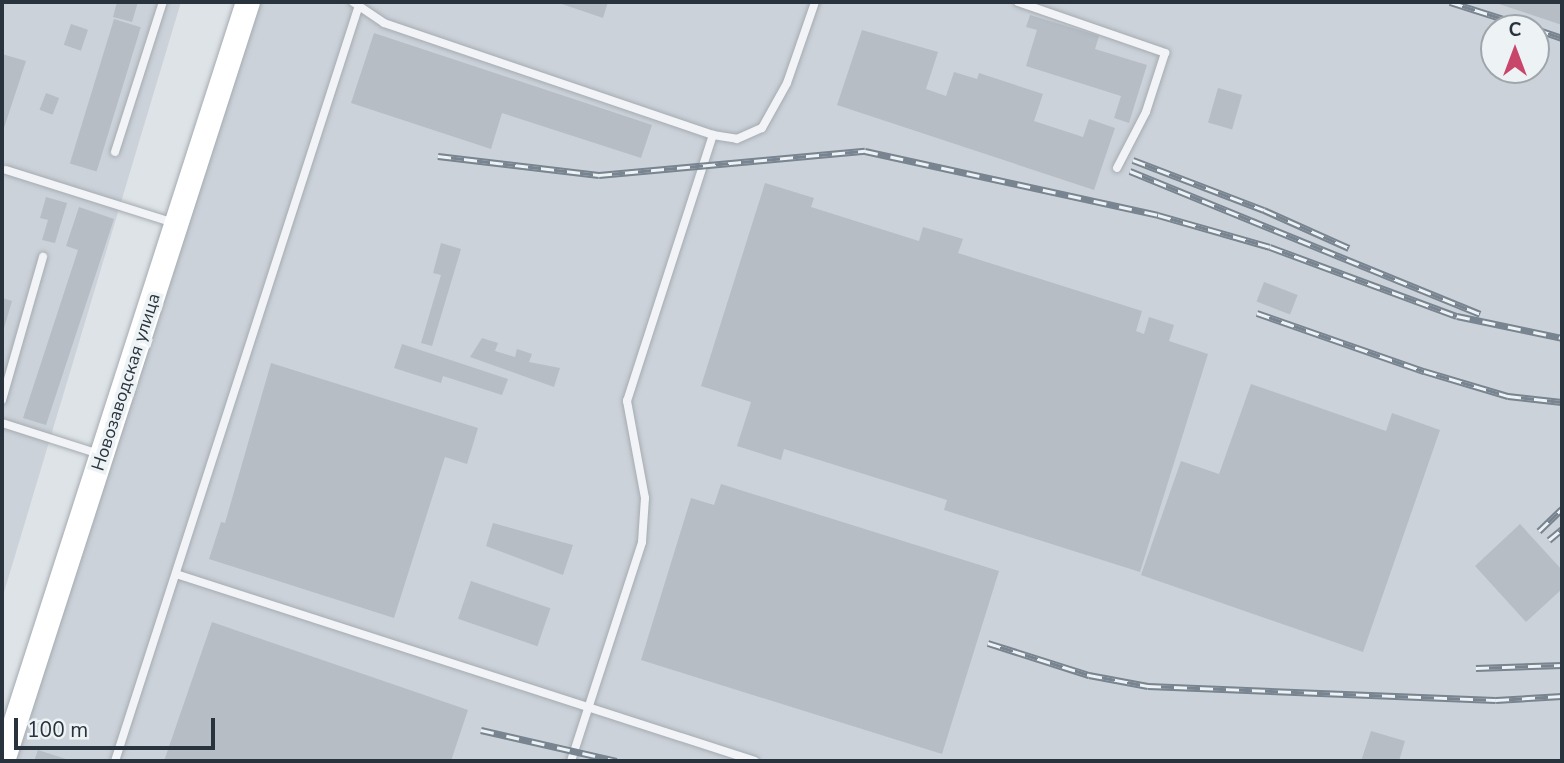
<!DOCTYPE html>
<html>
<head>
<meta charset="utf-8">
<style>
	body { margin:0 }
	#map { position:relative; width:1564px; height:763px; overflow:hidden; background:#dee3e7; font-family:"Nunito Sans",sans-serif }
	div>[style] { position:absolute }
	.built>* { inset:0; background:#ccd2d9 }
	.building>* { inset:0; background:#b6bdc4; transform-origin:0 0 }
	.roads { filter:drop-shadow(0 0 2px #a4abb1) drop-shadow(0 0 2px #a4abb1) }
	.service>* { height:8px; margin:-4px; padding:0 4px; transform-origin:4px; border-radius:4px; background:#f1f3f6 }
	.primary>* { height:24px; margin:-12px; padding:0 12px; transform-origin:12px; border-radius:12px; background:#fff }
	.rail>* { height:7px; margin-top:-3.5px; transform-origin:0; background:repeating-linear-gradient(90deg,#edf2f5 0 13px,#788490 0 26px); box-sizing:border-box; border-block:2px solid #788490 }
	span { translate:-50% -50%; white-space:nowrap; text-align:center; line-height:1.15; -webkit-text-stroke:7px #edf2f5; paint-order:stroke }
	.street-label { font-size:18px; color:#28333d }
	.frame { position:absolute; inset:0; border:4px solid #28333d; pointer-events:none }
	.north { position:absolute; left:1480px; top:14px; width:70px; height:70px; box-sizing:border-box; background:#edf2f5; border:2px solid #9ea6ab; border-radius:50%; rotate:0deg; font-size:19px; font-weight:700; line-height:28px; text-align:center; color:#28333d }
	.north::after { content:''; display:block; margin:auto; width:24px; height:32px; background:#c9466b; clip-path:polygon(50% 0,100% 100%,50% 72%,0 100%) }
	.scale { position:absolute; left:14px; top:718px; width:201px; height:32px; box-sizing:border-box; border:4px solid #28333d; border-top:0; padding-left:9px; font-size:21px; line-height:24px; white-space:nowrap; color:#28333d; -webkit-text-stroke:5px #edf2f5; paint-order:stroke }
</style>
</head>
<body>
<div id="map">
	<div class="built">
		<div style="clip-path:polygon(2px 2px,181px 2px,2px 599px)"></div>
		<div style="clip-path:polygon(evenodd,248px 2px,1562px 2px,1562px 761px,4px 761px,248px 2px,1494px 28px,1536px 28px,1536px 70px,1494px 70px,1494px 28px)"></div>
	</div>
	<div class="building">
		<div style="clip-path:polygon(117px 2px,138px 2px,132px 22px,113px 17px)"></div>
		<div style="clip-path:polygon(556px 2px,608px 2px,603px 18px)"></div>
		<div style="clip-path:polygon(1493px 2px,1562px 2px,1562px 25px)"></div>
		<div style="clip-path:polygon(1030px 15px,1099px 36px,1095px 49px,1147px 65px,1129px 123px,1114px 118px,1121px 96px,1026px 66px,1037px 30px,1026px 27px)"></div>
		<div style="left:114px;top:19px;width:28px;height:151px;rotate:17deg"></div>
		<div style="left:71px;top:24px;width:18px;height:22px;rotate:19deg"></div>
		<div style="clip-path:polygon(862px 30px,938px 52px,926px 89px,946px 96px,954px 72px,977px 79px,979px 73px,1043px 94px,1034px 121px,1083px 137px,1089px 119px,1115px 128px,1094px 190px,837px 105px)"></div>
		<div style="clip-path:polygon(374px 33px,652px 125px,641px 158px,502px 113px,491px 149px,351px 103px)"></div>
		<div style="clip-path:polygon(2px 54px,26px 61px,4px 128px,2px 127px)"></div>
		<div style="left:1218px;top:88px;width:25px;height:36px;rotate:16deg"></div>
		<div style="left:46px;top:93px;width:14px;height:18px;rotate:21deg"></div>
		<div style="clip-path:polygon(765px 183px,814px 198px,811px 207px,919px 241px,923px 227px,963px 239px,958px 253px,1142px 311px,1136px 331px,1144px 334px,1149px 317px,1174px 325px,1169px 341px,1208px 354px,1140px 572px,944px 510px,947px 500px,784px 449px,781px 460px,737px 446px,751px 402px,701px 386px)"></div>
		<div style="clip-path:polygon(46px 197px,67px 203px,55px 243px,42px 240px,48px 220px,40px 218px)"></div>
		<div style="clip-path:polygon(79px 207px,114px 219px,46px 425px,23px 418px,78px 250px,66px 246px)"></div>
		<div style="clip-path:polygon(441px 243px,461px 249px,432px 346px,421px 343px,441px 275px,433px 273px)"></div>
		<div style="left:1264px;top:282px;width:36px;height:21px;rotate:21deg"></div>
		<div style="clip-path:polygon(2px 298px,12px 301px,2px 335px)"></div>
		<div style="clip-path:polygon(482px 338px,498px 343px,495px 351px,515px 357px,517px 349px,532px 354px,529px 362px,560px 368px,554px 387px,470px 357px)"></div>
		<div style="clip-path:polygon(402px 344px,508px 379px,502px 395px,443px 376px,441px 383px,394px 368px)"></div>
		<div style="clip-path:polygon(271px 363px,478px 428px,467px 464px,445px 457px,394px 618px,209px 559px,221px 522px,225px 523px)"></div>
		<div style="clip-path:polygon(1251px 384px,1386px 431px,1392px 413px,1440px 430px,1363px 652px,1141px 575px,1181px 461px,1219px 474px)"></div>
		<div style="clip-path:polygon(721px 484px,999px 571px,942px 754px,641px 660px,691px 498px,714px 505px)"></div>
		<div style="clip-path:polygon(493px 523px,573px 545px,563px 575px,486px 546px)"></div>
		<div style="clip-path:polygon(1520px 524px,1562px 570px,1562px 589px,1526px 622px,1475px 566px)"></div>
		<div style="left:471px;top:581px;width:84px;height:40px;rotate:19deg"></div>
		<div style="clip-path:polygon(212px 622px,468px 710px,451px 761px,164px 761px)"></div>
		<div style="clip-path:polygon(1371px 731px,1405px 741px,1399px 761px,1361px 761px)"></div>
		<div style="clip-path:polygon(38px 750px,72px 761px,34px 761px)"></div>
	</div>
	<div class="roads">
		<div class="service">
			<div style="left:353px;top:2px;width:37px;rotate:34deg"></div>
			<div style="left:384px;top:23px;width:348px;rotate:18.8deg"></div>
			<div style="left:713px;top:135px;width:24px;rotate:9deg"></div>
			<div style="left:737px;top:139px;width:27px;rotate:-24deg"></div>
			<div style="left:762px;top:128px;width:51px;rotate:-60.9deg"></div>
			<div style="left:787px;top:83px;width:86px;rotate:-70.9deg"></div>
			<div style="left:1018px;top:2px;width:156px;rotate:19.1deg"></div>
			<div style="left:1165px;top:53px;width:62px;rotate:107.9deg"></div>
			<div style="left:1146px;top:112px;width:63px;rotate:117.4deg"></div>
			<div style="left:115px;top:152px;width:157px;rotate:-72.3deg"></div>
			<div style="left:6px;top:170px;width:176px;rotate:17.5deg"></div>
			<div style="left:2px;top:400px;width:149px;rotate:-74deg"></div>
			<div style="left:2px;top:423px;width:102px;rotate:17.7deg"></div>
			<div style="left:176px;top:574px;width:608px;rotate:17.9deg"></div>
			<div style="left:115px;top:761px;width:794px;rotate:-72.11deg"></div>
			<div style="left:571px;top:761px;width:230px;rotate:-72deg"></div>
			<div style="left:642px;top:542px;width:44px;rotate:-86.1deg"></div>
			<div style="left:645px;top:498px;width:99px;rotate:-100.5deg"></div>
			<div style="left:627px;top:401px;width:280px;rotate:-72.1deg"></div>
		</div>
		<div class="primary">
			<div style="left:3px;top:761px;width:798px;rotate:-72.11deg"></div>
		</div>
	</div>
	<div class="rail">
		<div style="left:1450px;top:2px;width:86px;rotate:17.6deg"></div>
		<div style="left:1536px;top:29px;width:28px;rotate:19deg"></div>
		<div style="left:438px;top:156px;width:162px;rotate:6.7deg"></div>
		<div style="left:599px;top:175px;width:267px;rotate:-5.2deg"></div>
		<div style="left:865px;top:151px;width:300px;rotate:12.3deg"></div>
		<div style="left:1158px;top:215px;width:116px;rotate:15.9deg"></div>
		<div style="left:1270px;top:247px;width:199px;rotate:20.3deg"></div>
		<div style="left:1457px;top:316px;width:107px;rotate:11.8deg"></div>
		<div style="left:1133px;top:160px;width:140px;rotate:20.9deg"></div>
		<div style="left:1264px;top:210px;width:93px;rotate:24.1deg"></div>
		<div style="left:1130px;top:171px;width:378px;rotate:22.2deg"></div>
		<div style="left:1257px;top:313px;width:177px;rotate:19.2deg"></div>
		<div style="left:1424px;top:371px;width:88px;rotate:16.6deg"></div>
		<div style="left:1508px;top:396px;width:54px;rotate:6.3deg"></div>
		<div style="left:1539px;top:531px;width:32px;rotate:-44deg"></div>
		<div style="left:1549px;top:540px;width:17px;rotate:-40deg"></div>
		<div style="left:988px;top:643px;width:106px;rotate:17.6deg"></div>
		<div style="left:1089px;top:675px;width:60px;rotate:10.6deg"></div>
		<div style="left:1148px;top:686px;width:348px;rotate:2.3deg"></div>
		<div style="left:1496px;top:700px;width:66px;rotate:-3.5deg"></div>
		<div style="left:1476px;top:668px;width:86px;rotate:-2deg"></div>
		<div style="left:481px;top:730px;width:139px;rotate:12.8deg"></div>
	</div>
	<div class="street-label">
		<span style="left:126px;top:382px;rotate:-72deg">Новозаводская улица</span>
	</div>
	<div class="frame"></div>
	<div class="north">С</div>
	<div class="scale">100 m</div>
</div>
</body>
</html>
